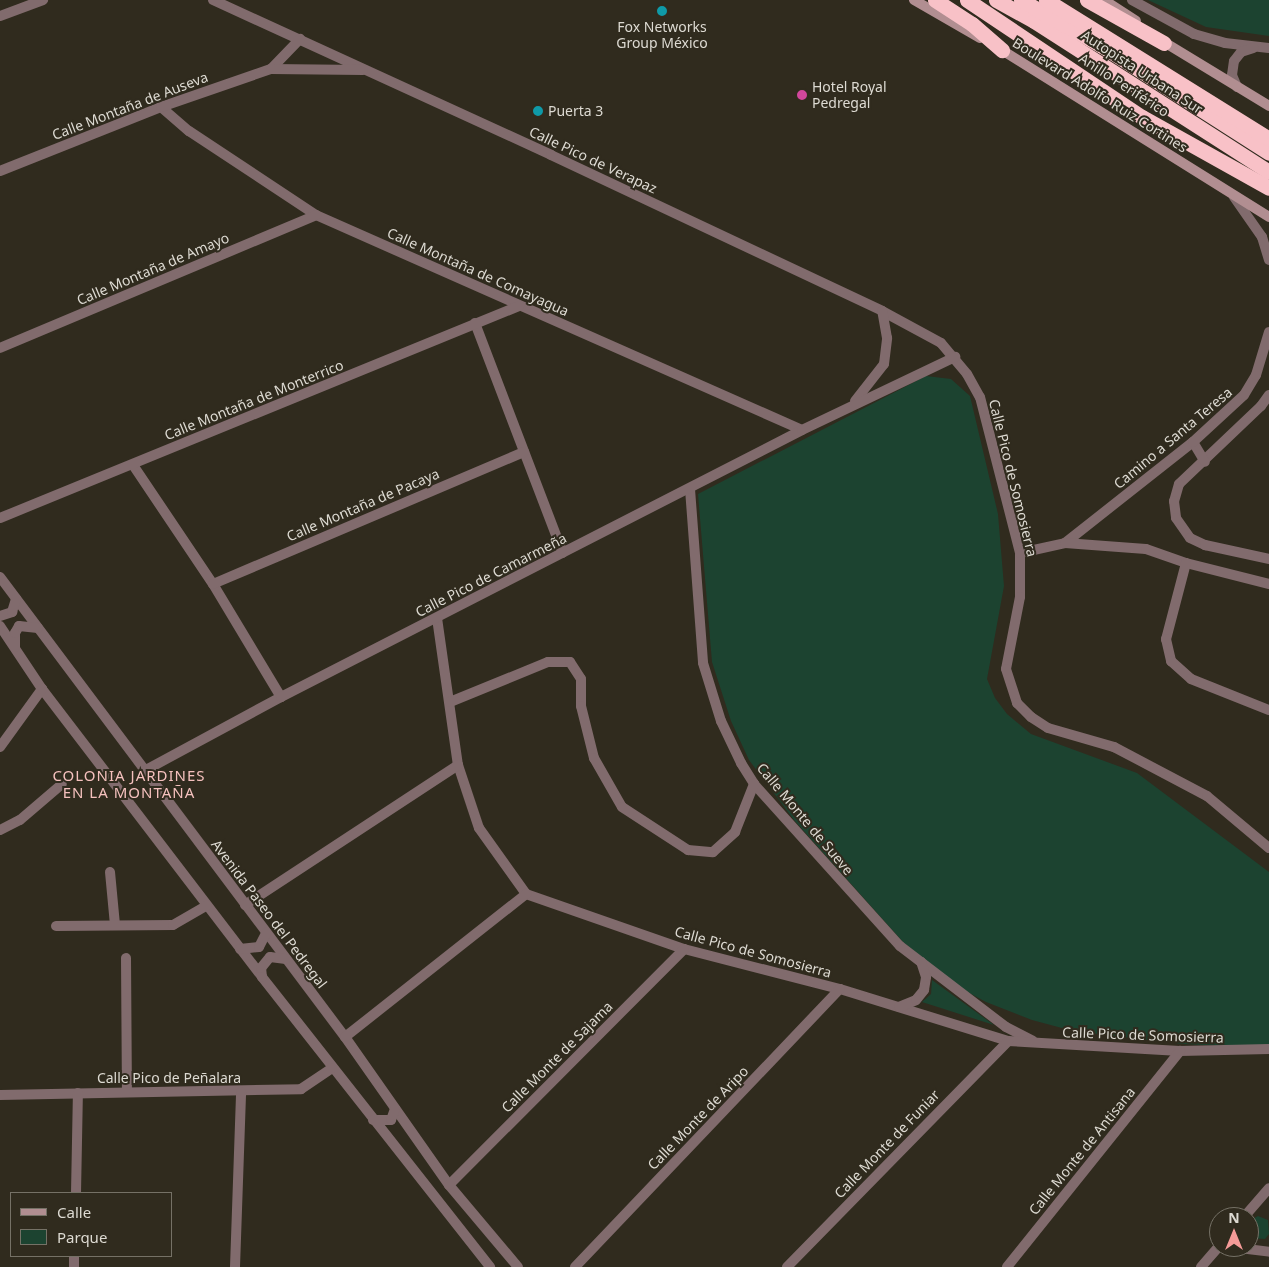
<!DOCTYPE html>
<html>
<head>
<meta charset="utf-8">
<style>
	body { margin:0 }
	#map { position:relative; width:1269px; height:1267px; overflow:hidden; background:#302b1e; font-family:"Noto Sans",sans-serif }
	div>[style] { position:absolute }
	.green>* { inset:0; background:#1c4330 }
	.minor>* { height:10px; margin:-5px; padding:0 5px; transform-origin:5px; border-radius:5px; background:#816b6d }
	.secondary>* { height:10px; margin:-5px; padding:0 5px; transform-origin:5px; border-radius:5px; background:#b18e91 }
	.motorway>* { height:15px; margin:-7.5px; padding:0 7.5px; transform-origin:7.5px; border-radius:7.5px; background:#f8c1c7 }
	.dots>* { width:14px; height:14px; translate:-50% -50%; box-sizing:border-box; border:2px solid #302b1e; border-radius:50% }
	span { translate:-50% -50%; white-space:nowrap; text-align:center; line-height:1.15; -webkit-text-stroke:4px #302b1e; paint-order:stroke }
	.poi-label { font-size:14px; color:#dddad2 }
	.left { translate:0 -50%; text-align:left }
	.street-label { font-size:14px; color:#dddad2 }
	.neighbourhood-label { font-size:15px; color:#f5c1be; letter-spacing:1px }
	.legend { position:absolute; left:10px; top:1192px; width:162px; height:65px; box-sizing:border-box; background:#302b1e; border:1px solid #757166; margin:0; padding:6px 9px; list-style:none; font-size:15px; color:#dddad2 }
	.legend li { display:flex; align-items:center; gap:10px; height:25px }
	.legend b { width:25px; border:1px solid #757166 }
	.north { position:absolute; left:1209px; top:1207px; width:50px; height:50px; box-sizing:border-box; background:#302b1e; border:1px solid #757166; border-radius:50%; rotate:0deg; font-size:14px; font-weight:700; line-height:20px; text-align:center; color:#dddad2 }
	.north::after { content:''; display:block; margin:auto; width:18px; height:22px; background:#f59b98; clip-path:polygon(50% 0,100% 100%,50% 72%,0 100%) }
</style>
</head>
<body>
<div id="map">
	<div class="green">
		<div style="clip-path:polygon(1148px 0,1269px 0,1269px 36px,1206px 27px)"></div>
		<div style="clip-path:polygon(926px 376px,951px 379px,970px 396px,998px 514px,1004px 586px,987px 679px,995px 698px,1007px 714px,1031px 734px,1137px 773px,1269px 872px,1269px 1044px,1252px 1047px,1183px 1044px,1073px 1031px,1032px 1020px,986px 1002px,962px 989px,903px 942px,794px 820px,749px 760px,731px 721px,712px 662px,698px 494px)"></div>
		<div style="clip-path:polygon(932px 980px,994px 1025px,922px 1002px,931px 994px)"></div>
		<div style="clip-path:polygon(1258px 1216px,1268px 1220px,1269px 1234px,1265px 1239px,1249px 1238px,1249px 1221px)"></div>
	</div>
	<div class="minor">
		<div style="left:213px;top:0;width:372px;rotate:24.6deg"></div>
		<div style="left:551px;top:155px;width:366px;rotate:25.2deg"></div>
		<div style="left:882px;top:311px;width:67px;rotate:28.5deg"></div>
		<div style="left:941px;top:343px;width:40px;rotate:50deg"></div>
		<div style="left:967px;top:374px;width:26px;rotate:61deg"></div>
		<div style="left:980px;top:397px;width:161px;rotate:75.6deg"></div>
		<div style="left:1020px;top:553px;width:44px;rotate:90deg"></div>
		<div style="left:1020px;top:597px;width:73px;rotate:101deg"></div>
		<div style="left:1006px;top:669px;width:36px;rotate:72deg"></div>
		<div style="left:1017px;top:703px;width:20px;rotate:45deg"></div>
		<div style="left:1031px;top:717px;width:20px;rotate:33deg"></div>
		<div style="left:1048px;top:728px;width:69px;rotate:16.1deg"></div>
		<div style="left:1114px;top:747px;width:105px;rotate:27.8deg"></div>
		<div style="left:1207px;top:796px;width:81px;rotate:40deg"></div>
		<div style="left:1132px;top:0;width:71px;rotate:28.7deg"></div>
		<div style="left:1194px;top:34px;width:32px;rotate:16deg"></div>
		<div style="left:1225px;top:43px;width:44px;rotate:6.5deg"></div>
		<div style="left:0;top:16px;width:46px;rotate:-20.4deg"></div>
		<div style="left:271px;top:69px;width:42px;rotate:-46deg"></div>
		<div style="left:1237px;top:87px;width:13px;rotate:-113deg"></div>
		<div style="left:1232px;top:75px;width:14px;rotate:-82deg"></div>
		<div style="left:1234px;top:61px;width:11px;rotate:-52deg"></div>
		<div style="left:1241px;top:52px;width:13px;rotate:-18deg"></div>
		<div style="left:161px;top:107px;width:37px;rotate:41deg"></div>
		<div style="left:189px;top:131px;width:152px;rotate:33.5deg"></div>
		<div style="left:316px;top:215px;width:531px;rotate:23.86deg"></div>
		<div style="left:0;top:171px;width:173px;rotate:-21.7deg"></div>
		<div style="left:161px;top:107px;width:116px;rotate:-19.1deg"></div>
		<div style="left:271px;top:69px;width:92px;rotate:0.6deg"></div>
		<div style="left:1234px;top:197px;width:49px;rotate:55deg"></div>
		<div style="left:1262px;top:237px;width:24px;rotate:73deg"></div>
		<div style="left:475px;top:323px;width:246px;rotate:69.1deg"></div>
		<div style="left:0;top:348px;width:343px;rotate:-22.8deg"></div>
		<div style="left:1269px;top:395px;width:14px;rotate:126deg"></div>
		<div style="left:1261px;top:406px;width:113px;rotate:136.4deg"></div>
		<div style="left:1179px;top:484px;width:18px;rotate:106deg"></div>
		<div style="left:1174px;top:501px;width:17px;rotate:83deg"></div>
		<div style="left:1176px;top:518px;width:24px;rotate:55deg"></div>
		<div style="left:1190px;top:538px;width:17px;rotate:25deg"></div>
		<div style="left:1205px;top:545px;width:66px;rotate:12.3deg"></div>
		<div style="left:855px;top:401px;width:47px;rotate:-51.9deg"></div>
		<div style="left:884px;top:364px;width:26px;rotate:-83deg"></div>
		<div style="left:887px;top:338px;width:27px;rotate:-100deg"></div>
		<div style="left:1193px;top:442px;width:23px;rotate:59deg"></div>
		<div style="left:133px;top:465px;width:143px;rotate:56.1deg"></div>
		<div style="left:213px;top:584px;width:132px;rotate:59deg"></div>
		<div style="left:690px;top:489px;width:174px;rotate:85.7deg"></div>
		<div style="left:703px;top:663px;width:61px;rotate:72.8deg"></div>
		<div style="left:721px;top:721px;width:47px;rotate:64.5deg"></div>
		<div style="left:741px;top:763px;width:25px;rotate:58deg"></div>
		<div style="left:754px;top:784px;width:218px;rotate:48deg"></div>
		<div style="left:900px;top:946px;width:133px;rotate:37.4deg"></div>
		<div style="left:1006px;top:1027px;width:30px;rotate:27deg"></div>
		<div style="left:0;top:518px;width:561px;rotate:-22.22deg"></div>
		<div style="left:1065px;top:543px;width:163px;rotate:-38.3deg"></div>
		<div style="left:1193px;top:442px;width:69px;rotate:-42.7deg"></div>
		<div style="left:1244px;top:395px;width:23px;rotate:-59deg"></div>
		<div style="left:1256px;top:375px;width:45px;rotate:-73.2deg"></div>
		<div style="left:1020px;top:553px;width:46px;rotate:-12.5deg"></div>
		<div style="left:1065px;top:543px;width:81px;rotate:4.2deg"></div>
		<div style="left:1146px;top:549px;width:42px;rotate:19.3deg"></div>
		<div style="left:1186px;top:563px;width:86px;rotate:14.2deg"></div>
		<div style="left:1186px;top:563px;width:79px;rotate:104.7deg"></div>
		<div style="left:1166px;top:639px;width:23px;rotate:77deg"></div>
		<div style="left:1171px;top:661px;width:27px;rotate:42deg"></div>
		<div style="left:1191px;top:679px;width:84px;rotate:21.7deg"></div>
		<div style="left:0;top:577px;width:575px;rotate:53.13deg"></div>
		<div style="left:345px;top:1037px;width:181px;rotate:54.9deg"></div>
		<div style="left:449px;top:1185px;width:107px;rotate:49.9deg"></div>
		<div style="left:213px;top:584px;width:338px;rotate:-23deg"></div>
		<div style="left:0;top:616px;width:13px;rotate:-18deg"></div>
		<div style="left:12px;top:612px;width:14px;rotate:-73deg"></div>
		<div style="left:437px;top:618px;width:148px;rotate:81.9deg"></div>
		<div style="left:458px;top:765px;width:66px;rotate:71.6deg"></div>
		<div style="left:479px;top:828px;width:81px;rotate:54.5deg"></div>
		<div style="left:526px;top:894px;width:167px;rotate:19.2deg"></div>
		<div style="left:684px;top:949px;width:161px;rotate:14.4deg"></div>
		<div style="left:840px;top:989px;width:176px;rotate:17.2deg"></div>
		<div style="left:1008px;top:1041px;width:172px;rotate:3.3deg"></div>
		<div style="left:1180px;top:1051px;width:89px;rotate:-1.3deg"></div>
		<div style="left:0;top:626px;width:76px;rotate:56.3deg"></div>
		<div style="left:42px;top:689px;width:362px;rotate:52.6deg"></div>
		<div style="left:262px;top:977px;width:369px;rotate:51.8deg"></div>
		<div style="left:15px;top:647px;width:14px;rotate:-90deg"></div>
		<div style="left:15px;top:633px;width:8px;rotate:-60deg"></div>
		<div style="left:19px;top:626px;width:19px;rotate:6deg"></div>
		<div style="left:450px;top:702px;width:106px;rotate:-22.2deg"></div>
		<div style="left:548px;top:662px;width:22px"></div>
		<div style="left:570px;top:662px;width:20px;rotate:57deg"></div>
		<div style="left:581px;top:679px;width:27px;rotate:90deg"></div>
		<div style="left:581px;top:706px;width:54px;rotate:76deg"></div>
		<div style="left:594px;top:758px;width:56px;rotate:60.3deg"></div>
		<div style="left:622px;top:807px;width:79px;rotate:33.1deg"></div>
		<div style="left:688px;top:850px;width:25px;rotate:5deg"></div>
		<div style="left:713px;top:852px;width:30px;rotate:-42deg"></div>
		<div style="left:735px;top:832px;width:52px;rotate:-68.4deg"></div>
		<div style="left:0;top:747px;width:72px;rotate:-54.1deg"></div>
		<div style="left:144px;top:771px;width:156px;rotate:-28.4deg"></div>
		<div style="left:281px;top:697px;width:585px;rotate:-27.13deg"></div>
		<div style="left:802px;top:430px;width:170px;rotate:-25.5deg"></div>
		<div style="left:0;top:830px;width:22px;rotate:-27deg"></div>
		<div style="left:20px;top:820px;width:55px;rotate:-40.6deg"></div>
		<div style="left:110px;top:872px;width:53px;rotate:84.6deg"></div>
		<div style="left:245px;top:905px;width:255px;rotate:-33.3deg"></div>
		<div style="left:56px;top:926px;width:117px;rotate:-0.5deg"></div>
		<div style="left:173px;top:925px;width:39px;rotate:-30deg"></div>
		<div style="left:240px;top:949px;width:19px;rotate:-6deg"></div>
		<div style="left:259px;top:947px;width:16px;rotate:-63deg"></div>
		<div style="left:126px;top:958px;width:134px;rotate:89.6deg"></div>
		<div style="left:262px;top:977px;width:9px;rotate:-96deg"></div>
		<div style="left:261px;top:968px;width:14px;rotate:-51deg"></div>
		<div style="left:270px;top:957px;width:16px;rotate:7deg"></div>
		<div style="left:899px;top:1007px;width:18px;rotate:-22deg"></div>
		<div style="left:916px;top:1000px;width:13px;rotate:-51deg"></div>
		<div style="left:924px;top:990px;width:13px;rotate:-81deg"></div>
		<div style="left:926px;top:977px;width:16px;rotate:-108deg"></div>
		<div style="left:345px;top:1037px;width:231px;rotate:-38.3deg"></div>
		<div style="left:0;top:1095px;width:301px;rotate:-1.1deg"></div>
		<div style="left:301px;top:1089px;width:37px;rotate:-34deg"></div>
		<div style="left:373px;top:1120px;width:18px"></div>
		<div style="left:391px;top:1120px;width:12px;rotate:-70deg"></div>
		<div style="left:449px;top:1185px;width:333px;rotate:-45.1deg"></div>
		<div style="left:76px;top:1193px;width:100px;rotate:-88.9deg"></div>
		<div style="left:1244px;top:1217px;width:38px;rotate:-49deg"></div>
		<div style="left:1231px;top:1247px;width:38px;rotate:7deg"></div>
		<div style="left:74px;top:1267px;width:11px;rotate:-90deg"></div>
		<div style="left:235px;top:1267px;width:175px;rotate:-88deg"></div>
		<div style="left:575px;top:1267px;width:384px;rotate:-46.4deg"></div>
		<div style="left:787px;top:1267px;width:316px;rotate:-45.6deg"></div>
		<div style="left:1007px;top:1267px;width:277px;rotate:-51.3deg"></div>
		<div style="left:1201px;top:1267px;width:28px;rotate:-49deg"></div>
	</div>
	<div class="secondary">
		<div style="left:914px;top:0;width:76px;rotate:29.9deg"></div>
		<div style="left:1104px;top:0;width:38px;rotate:33deg"></div>
		<div style="left:1159px;top:39px;width:129px;rotate:31.3deg"></div>
		<div style="left:997px;top:47px;width:321px;rotate:32deg"></div>
	</div>
	<div class="motorway">
		<div style="left:935px;top:0;width:44px;rotate:33deg"></div>
		<div style="left:972px;top:24px;width:40px;rotate:41deg"></div>
		<div style="left:967px;top:0;width:211px;rotate:33.8deg"></div>
		<div style="left:1142px;top:117px;width:145px;rotate:29.2deg"></div>
		<div style="left:996px;top:0;width:43px;rotate:28.9deg"></div>
		<div style="left:1034px;top:21px;width:279px;rotate:32.7deg"></div>
		<div style="left:1021px;top:0;width:93px;rotate:29.6deg"></div>
		<div style="left:1102px;top:46px;width:198px;rotate:32.6deg"></div>
		<div style="left:1046px;top:0;width:263px;rotate:31.9deg"></div>
		<div style="left:1087px;top:0;width:88px;rotate:29.2deg"></div>
	</div>
	<div class="dots">
		<div style="left:662px;top:11px;background:#0f9aa8"></div>
		<div style="left:802px;top:95px;background:#d1479c"></div>
		<div style="left:538px;top:111px;background:#0f9aa8"></div>
	</div>
	<div class="poi-label">
		<span style="left:662px;top:35px">Fox Networks<br>Group México</span>
		<span class="left" style="left:812px;top:95px">Hotel Royal<br>Pedregal</span>
		<span class="left" style="left:548px;top:111px">Puerta 3</span>
	</div>
	<div class="street-label">
		<span style="left:1142px;top:72px;rotate:33deg">Autopista Urbana Sur</span>
		<span style="left:1124px;top:85px;rotate:33deg">Anillo Periférico</span>
		<span style="left:1100px;top:95px;rotate:32deg">Boulevard Adolfo Ruiz Cortines</span>
		<span style="left:130px;top:106px;rotate:-21deg">Calle Montaña de Auseva</span>
		<span style="left:593px;top:160px;rotate:25deg">Calle Pico de Verapaz</span>
		<span style="left:153px;top:269px;rotate:-23deg">Calle Montaña de Amayo</span>
		<span style="left:478px;top:272px;rotate:24deg">Calle Montaña de Comayagua</span>
		<span style="left:254px;top:400px;rotate:-22deg">Calle Montaña de Monterrico</span>
		<span style="left:1173px;top:438px;rotate:-40deg">Camino a Santa Teresa</span>
		<span style="left:1013px;top:478px;rotate:76deg">Calle Pico de Somosierra</span>
		<span style="left:363px;top:505px;rotate:-23deg">Calle Montaña de Pacaya</span>
		<span style="left:491px;top:575px;rotate:-27deg">Calle Pico de Camarmeña</span>
		<span style="left:805px;top:819px;rotate:50deg">Calle Monte de Sueve</span>
		<span style="left:269px;top:914px;rotate:53deg">Avenida Paseo del Pedregal</span>
		<span style="left:753px;top:952px;rotate:15deg">Calle Pico de Somosierra</span>
		<span style="left:1143px;top:1035px;rotate:2deg">Calle Pico de Somosierra</span>
		<span style="left:557px;top:1057px;rotate:-45deg">Calle Monte de Sajama</span>
		<span style="left:169px;top:1078px">Calle Pico de Peñalara</span>
		<span style="left:698px;top:1118px;rotate:-46deg">Calle Monte de Aripo</span>
		<span style="left:887px;top:1144px;rotate:-46deg">Calle Monte de Funiar</span>
		<span style="left:1082px;top:1151px;rotate:-51deg">Calle Monte de Antisana</span>
	</div>
	<div class="neighbourhood-label">
		<span style="left:129px;top:784px">COLONIA JARDINES<br>EN LA MONTAÑA</span>
	</div>
	<ul class="legend">
	<li><b style="height:6px;background:#b18e91"></b>Calle</li>
	<li><b style="height:14px;background:#1c4330"></b>Parque</li>
	</ul>
	<div class="north">N</div>
</div>
</body>
</html>
